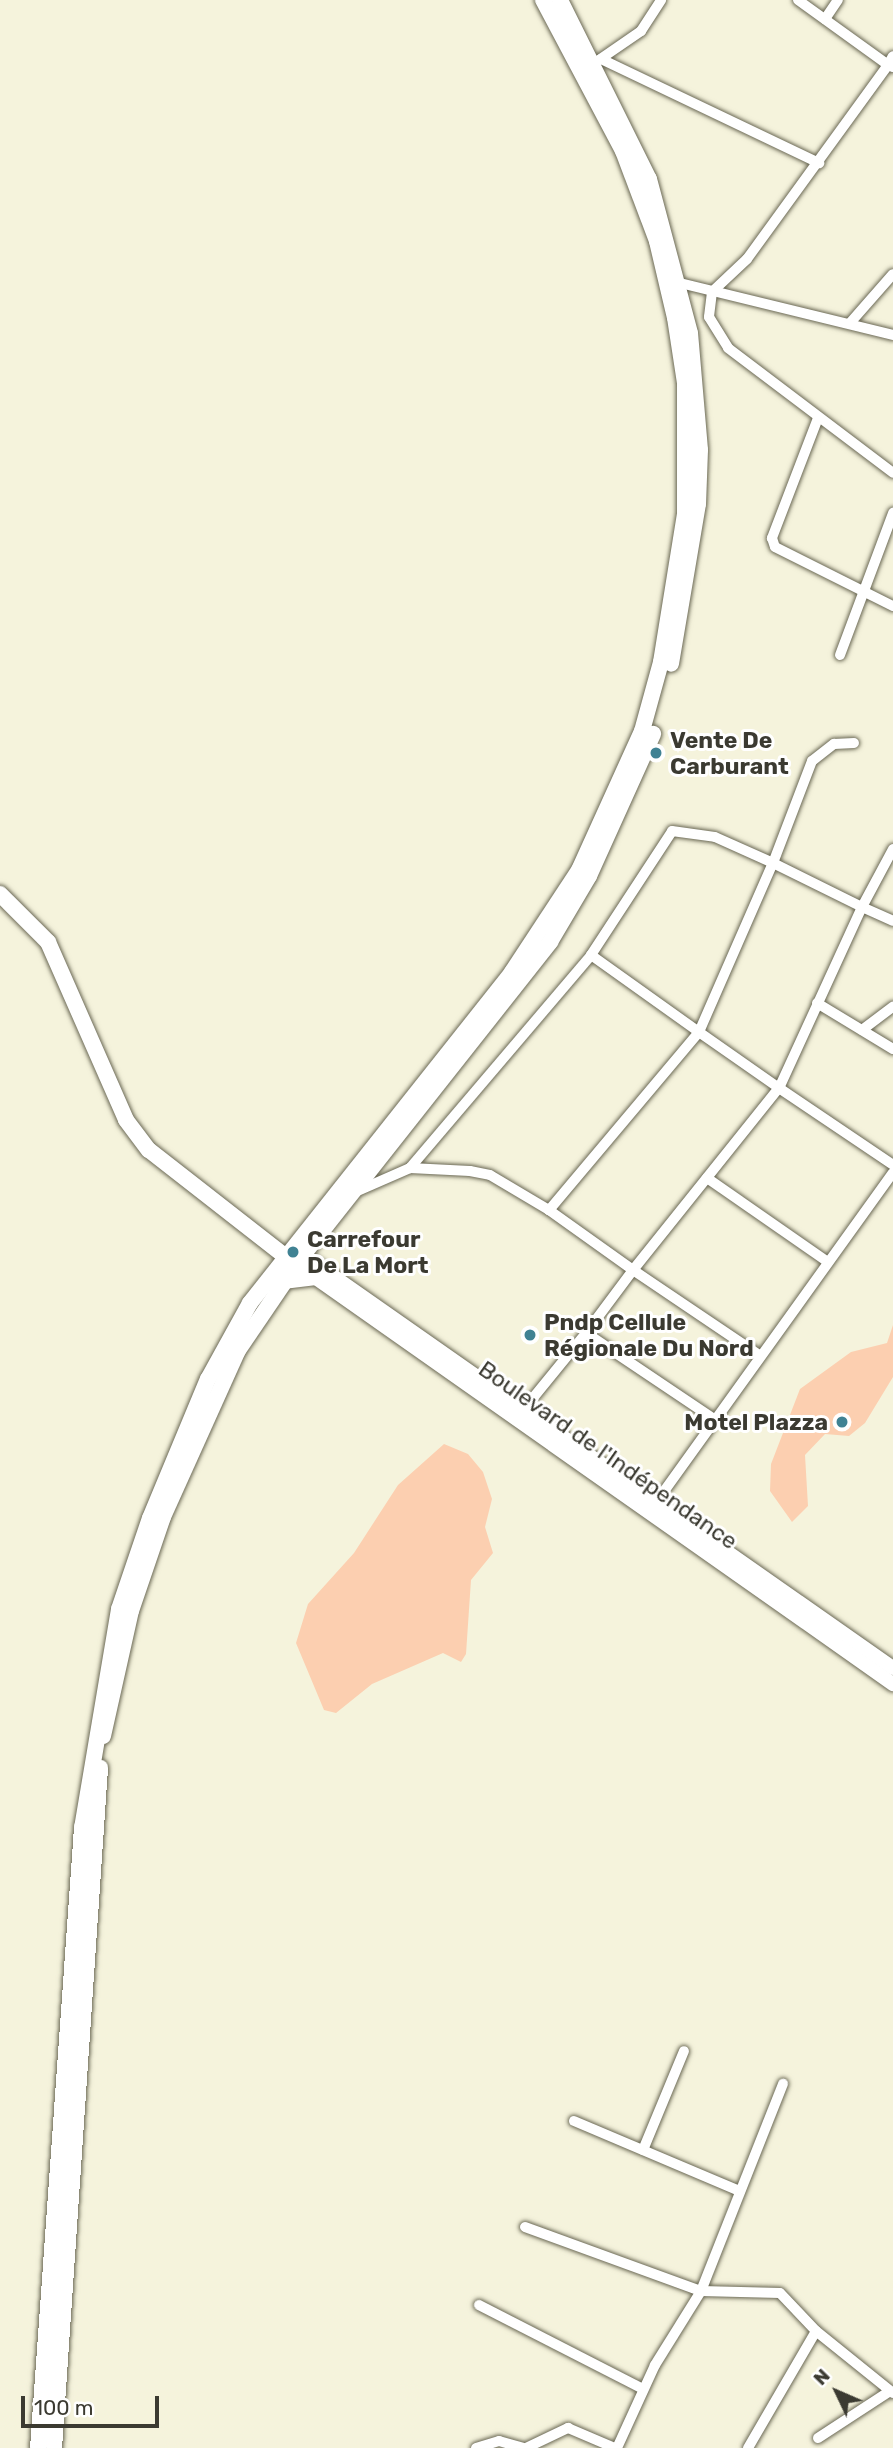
<!DOCTYPE html>
<html>
<head>
<meta charset="utf-8">
<style>
	body { margin:0 }
	#map { position:relative; width:893px; height:2448px; overflow:hidden; background:#f5f3dc; font-family:Rubik,sans-serif }
	div>[style] { position:absolute }
	.green>* { inset:0; background:#fccfb0 }
	.roads { filter:drop-shadow(0 0 2px #6a6854) drop-shadow(0 0 2px #6a6854) }
	.minor>* { height:10px; margin:-5px; padding:0 5px; transform-origin:5px; border-radius:5px; background:#fff }
	.secondary>* { height:14px; margin:-7px; padding:0 7px; transform-origin:7px; border-radius:7px; background:#fff }
	.primary>* { height:16px; margin:-8px; padding:0 8px; transform-origin:8px; border-radius:8px; background:#fff }
	.dots>* { width:19px; height:19px; translate:-50% -50%; box-sizing:border-box; border:4px solid #fff; border-radius:50% }
	span { translate:-50% -50%; white-space:nowrap; text-align:center; line-height:1.15; -webkit-text-stroke:6px #fff; paint-order:stroke }
	.poi-label { font-size:23px; color:#3b3a31; font-weight:700 }
	.left { translate:0 -50%; text-align:left }
	.right { translate:-100% -50%; text-align:right }
	.street-label { font-size:23px; color:#3b3a31 }
	.north { position:absolute; left:802px; top:2357px; width:70px; height:70px; -webkit-text-stroke:5px #fff; paint-order:stroke; rotate:314deg; font-size:19px; font-weight:700; line-height:28px; text-align:center; color:#3b3a31 }
	.north::after { content:''; display:block; margin:auto; width:24px; height:32px; background:#3b3a31; clip-path:polygon(50% 0,100% 100%,50% 72%,0 100%) }
	.scale { position:absolute; left:21px; top:2396px; width:138px; height:32px; box-sizing:border-box; border:4px solid #3b3a31; border-top:0; padding-left:9px; font-size:21px; line-height:24px; white-space:nowrap; color:#3b3a31; -webkit-text-stroke:5px #fff; paint-order:stroke }
</style>
</head>
<body>
<div id="map">
	<div class="green">
		<div style="clip-path:polygon(893px 1325px,893px 1377px,865px 1423px,849px 1436px,825px 1434px,805px 1455px,808px 1506px,792px 1522px,770px 1491px,771px 1464px,800px 1389px,851px 1352px,887px 1343px)"></div>
		<div style="clip-path:polygon(444px 1444px,468px 1454px,483px 1472px,492px 1499px,485px 1527px,493px 1553px,471px 1580px,466px 1654px,461px 1662px,443px 1653px,372px 1684px,336px 1713px,324px 1710px,296px 1643px,308px 1604px,354px 1553px,398px 1485px)"></div>
	</div>
	<div class="roads">
		<div class="minor">
			<div style="left:798px;top:0;width:111px;rotate:35.8deg"></div>
			<div style="left:888px;top:65px;width:10px;rotate:-61deg"></div>
			<div style="left:825px;top:19px;width:23px;rotate:-56deg"></div>
			<div style="left:601px;top:59px;width:242px;rotate:25.5deg"></div>
			<div style="left:596px;top:62px;width:55px;rotate:-34.6deg"></div>
			<div style="left:641px;top:31px;width:37px;rotate:-57deg"></div>
			<div style="left:893px;top:67px;width:5px;rotate:-158deg"></div>
			<div style="left:888px;top:65px;width:240px;rotate:126deg"></div>
			<div style="left:747px;top:259px;width:48px;rotate:136.7deg"></div>
			<div style="left:712px;top:292px;width:25px;rotate:97deg"></div>
			<div style="left:709px;top:317px;width:36px;rotate:58deg"></div>
			<div style="left:728px;top:348px;width:207px;rotate:37.1deg"></div>
			<div style="left:680px;top:283px;width:219px;rotate:13.7deg"></div>
			<div style="left:850px;top:323px;width:65px;rotate:-48.7deg"></div>
			<div style="left:818px;top:418px;width:129px;rotate:111deg"></div>
			<div style="left:772px;top:538px;width:9px;rotate:72deg"></div>
			<div style="left:775px;top:547px;width:132px;rotate:26.6deg"></div>
			<div style="left:840px;top:655px;width:152px;rotate:-69.5deg"></div>
			<div style="left:893px;top:849px;width:66px;rotate:118.1deg"></div>
			<div style="left:862px;top:907px;width:34px;rotate:24deg"></div>
			<div style="left:591px;top:955px;width:148px;rotate:-56.8deg"></div>
			<div style="left:672px;top:831px;width:43px;rotate:7.9deg"></div>
			<div style="left:715px;top:837px;width:64px;rotate:24.1deg"></div>
			<div style="left:773px;top:863px;width:109px;rotate:-69.1deg"></div>
			<div style="left:812px;top:761px;width:28px;rotate:-38deg"></div>
			<div style="left:834px;top:744px;width:20px;rotate:-3deg"></div>
			<div style="left:817px;top:1003px;width:89px;rotate:31.2deg"></div>
			<div style="left:862px;top:1030px;width:39px;rotate:-37deg"></div>
			<div style="left:410px;top:1168px;width:280px;rotate:-49.6deg"></div>
			<div style="left:591px;top:955px;width:133px;rotate:35.5deg"></div>
			<div style="left:699px;top:1032px;width:184px;rotate:-66.4deg"></div>
			<div style="left:773px;top:863px;width:99px;rotate:26.3deg"></div>
			<div style="left:862px;top:907px;width:199px;rotate:114.6deg"></div>
			<div style="left:779px;top:1088px;width:138px;rotate:34deg"></div>
			<div style="left:707px;top:1178px;width:147px;rotate:34.8deg"></div>
			<div style="left:353px;top:1193px;width:62px;rotate:-23.7deg"></div>
			<div style="left:410px;top:1168px;width:60px;rotate:2.9deg"></div>
			<div style="left:470px;top:1171px;width:20px;rotate:11deg"></div>
			<div style="left:490px;top:1175px;width:69px;rotate:30.7deg"></div>
			<div style="left:586px;top:1333px;width:154px;rotate:33.9deg"></div>
			<div style="left:524px;top:1409px;width:98px;rotate:-50.8deg"></div>
			<div style="left:586px;top:1333px;width:79px;rotate:-53.3deg"></div>
			<div style="left:633px;top:1270px;width:233px;rotate:-51.3deg"></div>
			<div style="left:779px;top:1088px;width:98px;rotate:-145deg"></div>
			<div style="left:699px;top:1032px;width:233px;rotate:130.1deg"></div>
			<div style="left:549px;top:1210px;width:103px;rotate:35.5deg"></div>
			<div style="left:633px;top:1270px;width:152px;rotate:34deg"></div>
			<div style="left:657px;top:1501px;width:404px;rotate:-54.3deg"></div>
			<div style="left:574px;top:2121px;width:180px;rotate:22.9deg"></div>
			<div style="left:643px;top:2150px;width:107px;rotate:-67.5deg"></div>
			<div style="left:525px;top:2227px;width:187px;rotate:20deg"></div>
			<div style="left:701px;top:2291px;width:79px;rotate:1.5deg"></div>
			<div style="left:780px;top:2293px;width:52px;rotate:46.5deg"></div>
			<div style="left:816px;top:2331px;width:99px;rotate:38.8deg"></div>
			<div style="left:479px;top:2305px;width:184px;rotate:27.1deg"></div>
			<div style="left:818px;top:2438px;width:86px;rotate:-33.1deg"></div>
			<div style="left:476px;top:2448px;width:24px;rotate:-17deg"></div>
			<div style="left:499px;top:2441px;width:25px;rotate:16deg"></div>
			<div style="left:526px;top:2448px;width:47px;rotate:-25.5deg"></div>
			<div style="left:568px;top:2428px;width:51px;rotate:23.1deg"></div>
			<div style="left:617px;top:2448px;width:91px;rotate:-65.4deg"></div>
			<div style="left:655px;top:2365px;width:87px;rotate:-58.1deg"></div>
			<div style="left:701px;top:2291px;width:223px;rotate:-68.4deg"></div>
			<div style="left:748px;top:2448px;width:135px;rotate:-59.8deg"></div>
		</div>
		<div class="secondary">
			<div style="left:303px;top:1255px;width:720px;rotate:34.99deg"></div>
			<div style="left:306px;top:1271px;width:718px;rotate:35.13deg"></div>
		</div>
		<div class="primary">
			<div style="left:560px;top:0;width:200px;rotate:63.6deg"></div>
			<div style="left:649px;top:179px;width:159px;rotate:75.1deg"></div>
			<div style="left:690px;top:333px;width:117px;rotate:85.1deg"></div>
			<div style="left:700px;top:450px;width:54px;rotate:92.1deg"></div>
			<div style="left:698px;top:504px;width:162px;rotate:99.6deg"></div>
			<div style="left:0;top:894px;width:68px;rotate:45deg"></div>
			<div style="left:48px;top:942px;width:194px;rotate:66.3deg"></div>
			<div style="left:126px;top:1120px;width:38px;rotate:53deg"></div>
			<div style="left:149px;top:1150px;width:180px;rotate:38deg"></div>
			<div style="left:283px;top:1281px;width:31px;rotate:-7deg"></div>
			<div style="left:103px;top:1736px;width:128px;rotate:-77.4deg"></div>
			<div style="left:131px;top:1611px;width:99px;rotate:-71.2deg"></div>
			<div style="left:163px;top:1517px;width:181px;rotate:-65.8deg"></div>
			<div style="left:237px;top:1352px;width:117px;rotate:-55.8deg"></div>
			<div style="left:303px;top:1255px;width:399px;rotate:-51.7deg"></div>
			<div style="left:550px;top:942px;width:77px;rotate:-59.4deg"></div>
			<div style="left:589px;top:876px;width:156px;rotate:-65.7deg"></div>
			<div style="left:38px;top:2448px;width:622px;rotate:-85.94deg"></div>
			<div style="left:82px;top:1828px;width:222px;rotate:-80.4deg"></div>
			<div style="left:119px;top:1609px;width:96px;rotate:-71.2deg"></div>
			<div style="left:150px;top:1518px;width:151px;rotate:-67.4deg"></div>
			<div style="left:208px;top:1379px;width:87px;rotate:-61.1deg"></div>
			<div style="left:250px;top:1303px;width:422px;rotate:-51.6deg"></div>
			<div style="left:512px;top:972px;width:122px;rotate:-56.7deg"></div>
			<div style="left:579px;top:870px;width:153px;rotate:-65.6deg"></div>
			<div style="left:642px;top:731px;width:72px;rotate:-74.6deg"></div>
			<div style="left:661px;top:662px;width:151px;rotate:-80.8deg"></div>
			<div style="left:685px;top:513px;width:130px;rotate:-90deg"></div>
			<div style="left:685px;top:383px;width:66px;rotate:-98.7deg"></div>
			<div style="left:675px;top:318px;width:79px;rotate:-103.2deg"></div>
			<div style="left:657px;top:241px;width:96px;rotate:-110.7deg"></div>
			<div style="left:623px;top:151px;width:171px;rotate:-117.9deg"></div>
			<div style="left:54px;top:2448px;width:682px;rotate:-86.13deg"></div>
		</div>
	</div>
	<div class="dots">
		<div style="left:656px;top:753px;background:#408293"></div>
		<div style="left:293px;top:1252px;background:#408293"></div>
		<div style="left:530px;top:1335px;background:#408293"></div>
		<div style="left:842px;top:1422px;background:#408293"></div>
	</div>
	<div class="poi-label">
		<span class="left" style="left:670px;top:753px">Vente De<br>Carburant</span>
		<span class="left" style="left:307px;top:1252px">Carrefour<br>De La Mort</span>
		<span class="left" style="left:544px;top:1335px">Pndp Cellule<br>Régionale Du Nord</span>
		<span class="right" style="left:828px;top:1422px">Motel Plazza</span>
	</div>
	<div class="street-label">
		<span style="left:608px;top:1455px;rotate:35deg">Boulevard de l'Indépendance</span>
	</div>
	<div class="north">N</div>
	<div class="scale">100 m</div>
</div>
</body>
</html>
